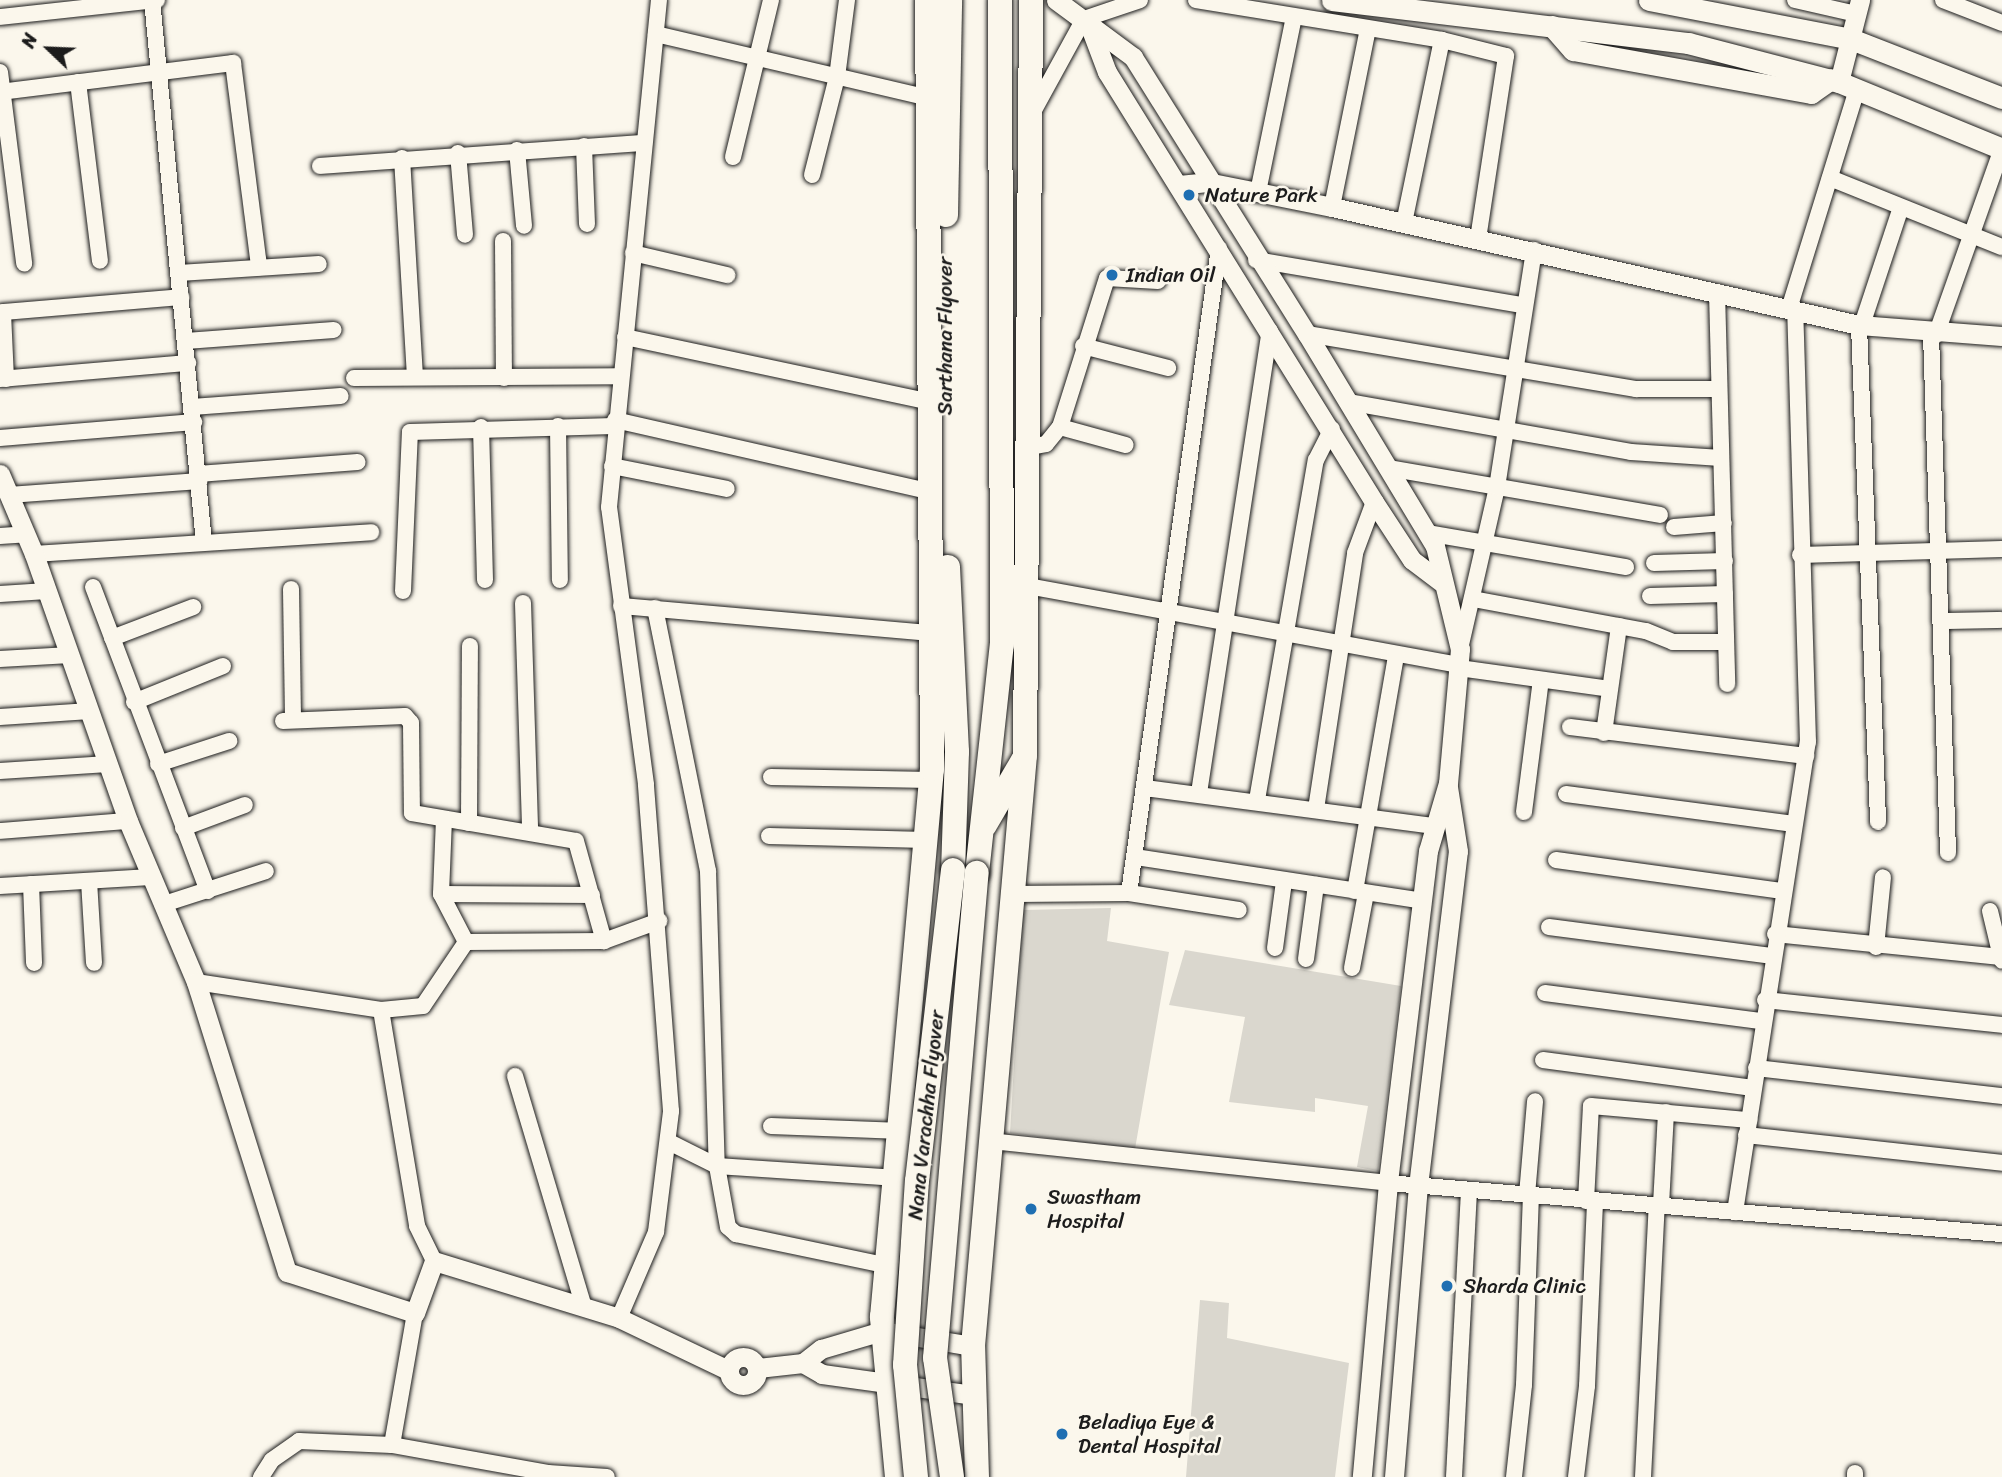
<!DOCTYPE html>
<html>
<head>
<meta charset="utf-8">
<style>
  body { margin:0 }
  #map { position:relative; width:2002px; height:1477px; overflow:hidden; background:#fbf7ec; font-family:Sriracha,sans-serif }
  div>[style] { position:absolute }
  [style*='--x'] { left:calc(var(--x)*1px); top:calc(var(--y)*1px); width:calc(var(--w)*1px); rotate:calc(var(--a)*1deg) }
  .green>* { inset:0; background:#dad7ce }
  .roads { filter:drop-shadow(0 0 2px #1c1c1c) drop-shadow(0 0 2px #1c1c1c) }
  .minor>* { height:16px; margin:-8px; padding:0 8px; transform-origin:8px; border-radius:8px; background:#fbf7ec }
  .tertiary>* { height:19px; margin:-9.5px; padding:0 9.5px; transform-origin:9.5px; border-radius:9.5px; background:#fbf7ec }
  .tertiary>.ring { margin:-9.5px; padding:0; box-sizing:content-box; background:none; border:19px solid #fbf7ec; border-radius:50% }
  .secondary>* { height:21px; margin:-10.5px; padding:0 10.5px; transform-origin:10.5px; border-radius:10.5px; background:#fbf7ec }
  .primary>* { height:24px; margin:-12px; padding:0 12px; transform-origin:12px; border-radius:12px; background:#fbf7ec }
  .bridges { filter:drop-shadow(0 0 2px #1c1c1c) drop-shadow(0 0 2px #1c1c1c) }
  .primary-bridge>* { height:24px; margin:-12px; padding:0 12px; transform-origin:12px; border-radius:12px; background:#fbf7ec }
  .dots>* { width:19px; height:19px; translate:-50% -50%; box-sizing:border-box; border:4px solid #fbf7ec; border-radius:50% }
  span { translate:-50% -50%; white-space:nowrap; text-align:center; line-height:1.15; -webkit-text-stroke:5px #fbf7ec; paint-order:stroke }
  .poi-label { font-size:21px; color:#1c1c1c }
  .left { translate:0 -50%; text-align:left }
  .street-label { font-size:21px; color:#1c1c1c }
  .north { position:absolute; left:14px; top:14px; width:70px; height:70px; -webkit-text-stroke:5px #fbf7ec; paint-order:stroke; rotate:293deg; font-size:19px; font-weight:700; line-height:28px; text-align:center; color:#1c1c1c }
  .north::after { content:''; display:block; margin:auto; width:24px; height:32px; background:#1c1c1c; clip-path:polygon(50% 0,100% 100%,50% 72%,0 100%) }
</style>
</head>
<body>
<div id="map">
  <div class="green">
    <div style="clip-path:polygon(1111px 908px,1107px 941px,1169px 952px,1135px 1149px,1010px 1133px,1023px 910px)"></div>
    <div style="clip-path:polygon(1185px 950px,1401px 986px,1378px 1171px,1357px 1167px,1368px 1106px,1315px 1098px,1315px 1112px,1229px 1102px,1245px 1017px,1169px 1005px)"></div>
    <div style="clip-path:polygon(1200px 1300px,1229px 1303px,1227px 1338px,1349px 1363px,1335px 1477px,1186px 1477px)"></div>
  </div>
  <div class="roads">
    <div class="minor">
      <div style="--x:152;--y:0;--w:545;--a:84.53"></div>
      <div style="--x:1196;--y:0;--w:249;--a:9.2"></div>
      <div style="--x:1442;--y:40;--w:66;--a:14"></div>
      <div style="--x:1506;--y:56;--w:184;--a:98.7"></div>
      <div style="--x:1795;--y:0;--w:63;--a:12.9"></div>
      <div style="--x:1943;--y:0;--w:63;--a:21.3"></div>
      <div style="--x:0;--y:17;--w:158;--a:-6.2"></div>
      <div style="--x:656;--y:34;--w:280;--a:13.2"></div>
      <div style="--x:0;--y:72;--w:193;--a:82.8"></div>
      <div style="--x:78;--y:82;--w:180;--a:83"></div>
      <div style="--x:0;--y:92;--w:235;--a:-7.1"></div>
      <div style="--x:233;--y:63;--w:206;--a:82.7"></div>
      <div style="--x:1033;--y:112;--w:106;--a:-61.3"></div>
      <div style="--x:1084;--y:19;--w:59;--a:-18.7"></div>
      <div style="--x:584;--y:146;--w:78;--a:87.8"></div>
      <div style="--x:517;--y:150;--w:76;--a:84.7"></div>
      <div style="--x:458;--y:153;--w:82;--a:85.1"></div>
      <div style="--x:733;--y:157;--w:162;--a:-76.4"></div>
      <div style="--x:402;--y:158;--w:218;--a:86.6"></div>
      <div style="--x:320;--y:166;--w:325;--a:-4.1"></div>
      <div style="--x:812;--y:175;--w:101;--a:-75.7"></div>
      <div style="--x:837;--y:77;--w:78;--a:-82.6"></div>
      <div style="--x:1830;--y:178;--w:185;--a:21.9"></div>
      <div style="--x:1258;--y:192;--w:179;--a:-78.4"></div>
      <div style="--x:1332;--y:207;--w:182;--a:-78.6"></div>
      <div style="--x:1404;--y:223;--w:187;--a:-78.3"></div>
      <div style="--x:503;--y:241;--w:137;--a:89.6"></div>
      <div style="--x:633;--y:253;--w:97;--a:13.2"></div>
      <div style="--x:1256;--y:260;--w:271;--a:9.6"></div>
      <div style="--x:179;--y:273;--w:140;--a:-3.7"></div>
      <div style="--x:1717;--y:292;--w:392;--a:88.5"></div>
      <div style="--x:1789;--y:309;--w:230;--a:-72.8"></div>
      <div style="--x:1859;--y:325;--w:497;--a:87.8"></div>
      <div style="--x:1862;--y:325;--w:124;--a:-71.7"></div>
      <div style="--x:1307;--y:334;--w:334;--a:9.5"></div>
      <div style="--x:1636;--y:389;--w:83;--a:0"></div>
      <div style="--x:1931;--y:334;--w:519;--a:88.12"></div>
      <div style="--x:1936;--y:335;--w:197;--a:-70.5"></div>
      <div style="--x:625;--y:337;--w:312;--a:12"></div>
      <div style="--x:186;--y:341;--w:148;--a:-4.3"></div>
      <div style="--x:1083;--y:346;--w:88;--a:14.5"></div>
      <div style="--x:354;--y:378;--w:266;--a:-0.4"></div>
      <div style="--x:0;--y:379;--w:189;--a:-4.9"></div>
      <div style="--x:6;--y:379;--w:67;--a:-92.6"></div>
      <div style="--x:3;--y:312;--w:179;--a:-4.8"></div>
      <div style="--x:1348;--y:402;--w:287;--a:10"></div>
      <div style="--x:1631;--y:452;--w:90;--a:3.8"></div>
      <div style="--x:192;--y:407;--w:149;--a:-4.2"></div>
      <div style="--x:615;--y:420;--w:324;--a:12.8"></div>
      <div style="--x:558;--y:426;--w:154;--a:89.3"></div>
      <div style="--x:481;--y:427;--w:153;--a:88.5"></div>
      <div style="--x:1060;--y:427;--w:68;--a:15.3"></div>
      <div style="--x:0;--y:438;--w:195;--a:-4.7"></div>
      <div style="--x:1029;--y:447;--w:17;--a:-10"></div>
      <div style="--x:1046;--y:444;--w:22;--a:-51"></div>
      <div style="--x:1060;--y:427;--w:156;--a:-72.5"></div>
      <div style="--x:1107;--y:278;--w:51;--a:3.4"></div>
      <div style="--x:612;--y:466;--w:117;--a:11.3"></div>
      <div style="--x:1388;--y:468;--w:276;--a:9.8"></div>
      <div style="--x:198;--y:474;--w:160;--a:-4.3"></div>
      <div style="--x:9;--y:495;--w:191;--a:-4.2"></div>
      <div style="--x:1674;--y:527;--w:50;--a:-4.6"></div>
      <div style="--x:1427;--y:533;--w:202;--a:9.7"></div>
      <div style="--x:0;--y:536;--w:26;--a:-4"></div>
      <div style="--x:34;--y:554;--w:338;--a:-3.7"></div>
      <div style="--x:1800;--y:555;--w:202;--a:-1.7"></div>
      <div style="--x:1654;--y:563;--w:71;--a:-1.6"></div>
      <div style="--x:1028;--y:586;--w:439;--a:10.4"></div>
      <div style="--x:93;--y:587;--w:325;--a:69.3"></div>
      <div style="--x:291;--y:589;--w:131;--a:89.1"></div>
      <div style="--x:403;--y:591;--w:159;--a:-87.5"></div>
      <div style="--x:410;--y:432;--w:204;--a:-1.7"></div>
      <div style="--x:0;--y:594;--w:47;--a:-3.7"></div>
      <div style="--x:1650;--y:596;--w:75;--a:-1.5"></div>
      <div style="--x:1473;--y:599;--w:176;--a:10.5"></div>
      <div style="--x:1646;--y:631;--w:29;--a:22"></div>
      <div style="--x:1673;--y:642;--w:53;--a:0"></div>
      <div style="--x:523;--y:603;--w:228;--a:88.2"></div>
      <div style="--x:621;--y:606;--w:312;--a:5"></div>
      <div style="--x:655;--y:608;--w:268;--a:78.6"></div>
      <div style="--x:708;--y:871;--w:295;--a:88.3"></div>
      <div style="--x:717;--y:1166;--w:62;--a:79.8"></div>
      <div style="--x:728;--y:1227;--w:11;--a:41"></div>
      <div style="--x:736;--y:1234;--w:152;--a:11.8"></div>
      <div style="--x:1943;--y:621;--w:58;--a:-1"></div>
      <div style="--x:112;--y:638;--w:87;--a:-20.9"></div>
      <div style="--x:1460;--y:649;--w:166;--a:-77.1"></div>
      <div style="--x:1497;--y:487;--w:240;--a:-81.1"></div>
      <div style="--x:0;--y:659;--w:70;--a:-3.3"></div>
      <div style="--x:1459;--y:668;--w:152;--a:7.9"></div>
      <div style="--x:134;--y:702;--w:96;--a:-22"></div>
      <div style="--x:0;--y:717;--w:90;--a:-3.8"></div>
      <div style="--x:283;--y:721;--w:122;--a:-2.3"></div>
      <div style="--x:405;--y:716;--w:9;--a:49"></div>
      <div style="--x:411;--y:723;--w:90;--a:89.4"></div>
      <div style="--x:412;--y:813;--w:166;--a:9.7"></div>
      <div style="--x:576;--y:841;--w:104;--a:74.4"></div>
      <div style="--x:1570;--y:727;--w:238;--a:7"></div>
      <div style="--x:1604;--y:733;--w:108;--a:-82"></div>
      <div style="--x:158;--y:764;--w:75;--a:-17.9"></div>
      <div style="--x:0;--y:771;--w:108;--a:-3.7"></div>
      <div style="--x:771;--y:777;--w:160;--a:1.1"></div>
      <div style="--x:1145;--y:788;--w:292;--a:7.5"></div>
      <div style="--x:1199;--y:793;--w:468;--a:-81.3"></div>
      <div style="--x:1566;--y:794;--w:230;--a:7.5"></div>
      <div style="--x:1257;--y:800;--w:345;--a:-80.2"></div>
      <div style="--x:1316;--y:460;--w:35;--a:-63"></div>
      <div style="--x:1316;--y:809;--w:259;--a:-81.3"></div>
      <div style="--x:1355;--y:553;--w:54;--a:-69.6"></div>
      <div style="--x:1524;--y:812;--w:133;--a:-82.7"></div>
      <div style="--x:444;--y:819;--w:75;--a:92.3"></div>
      <div style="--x:441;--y:894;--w:54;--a:62.5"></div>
      <div style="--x:469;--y:823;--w:177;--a:-89.7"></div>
      <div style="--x:183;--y:828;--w:66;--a:-20.4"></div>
      <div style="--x:0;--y:831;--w:128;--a:-4.5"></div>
      <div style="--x:769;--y:836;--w:157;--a:1.5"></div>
      <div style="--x:1136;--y:857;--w:289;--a:8.7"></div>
      <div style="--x:1556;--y:860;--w:229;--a:7.8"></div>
      <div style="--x:89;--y:881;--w:82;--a:86.5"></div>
      <div style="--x:31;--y:884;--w:79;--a:87.8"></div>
      <div style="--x:0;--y:886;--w:151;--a:-3.4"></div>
      <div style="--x:1355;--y:891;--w:240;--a:-80.1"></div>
      <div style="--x:1129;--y:893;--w:651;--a:-82.06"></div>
      <div style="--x:441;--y:894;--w:151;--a:0.4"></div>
      <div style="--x:1015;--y:894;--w:114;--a:-0.5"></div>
      <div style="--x:1129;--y:893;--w:111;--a:8.8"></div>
      <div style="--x:164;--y:904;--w:107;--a:-17.9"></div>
      <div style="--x:1990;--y:911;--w:51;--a:76.5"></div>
      <div style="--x:1549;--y:927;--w:224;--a:7.4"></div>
      <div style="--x:1775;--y:934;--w:227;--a:5.8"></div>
      <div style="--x:1876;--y:947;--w:70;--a:-84.3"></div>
      <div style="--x:1275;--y:948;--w:68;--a:-82.3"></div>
      <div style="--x:1306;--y:959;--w:75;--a:-82.3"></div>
      <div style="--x:1352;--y:968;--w:76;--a:-79.4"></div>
      <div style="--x:196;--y:982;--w:187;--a:8.6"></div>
      <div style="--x:381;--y:1010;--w:42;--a:-5.4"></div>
      <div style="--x:423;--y:1006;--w:77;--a:-56.1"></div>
      <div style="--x:466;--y:942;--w:138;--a:-0.4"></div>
      <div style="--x:604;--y:941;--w:59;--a:-20"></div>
      <div style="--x:1545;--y:993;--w:219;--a:7.4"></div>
      <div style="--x:1765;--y:1000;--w:238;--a:6"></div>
      <div style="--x:381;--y:1010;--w:219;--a:80.5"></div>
      <div style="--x:417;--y:1226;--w:39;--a:64"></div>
      <div style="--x:1543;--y:1060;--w:212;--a:7.6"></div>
      <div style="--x:1756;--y:1068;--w:248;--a:6.5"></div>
      <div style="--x:515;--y:1076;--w:241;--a:73.4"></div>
      <div style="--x:771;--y:1126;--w:131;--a:2.2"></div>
      <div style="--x:1746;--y:1135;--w:258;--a:6.2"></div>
      <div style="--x:990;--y:1141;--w:400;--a:6"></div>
      <div style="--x:1388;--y:1183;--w:616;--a:4.75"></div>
      <div style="--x:669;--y:1142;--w:54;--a:26.6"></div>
      <div style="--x:717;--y:1166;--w:181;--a:3.8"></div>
      <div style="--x:1527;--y:1195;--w:94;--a:-85.1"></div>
      <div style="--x:1586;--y:1201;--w:95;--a:-87"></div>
      <div style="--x:1591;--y:1106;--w:159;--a:5.1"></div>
      <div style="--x:1661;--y:1205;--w:93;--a:-86.9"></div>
      <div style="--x:1735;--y:1212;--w:476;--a:-81.2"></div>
      <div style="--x:1808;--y:742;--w:432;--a:-91.7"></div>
      <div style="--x:619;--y:1318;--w:94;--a:-66.7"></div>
      <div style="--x:656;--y:1232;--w:122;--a:-82.9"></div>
      <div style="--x:671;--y:1111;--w:328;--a:-94.4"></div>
      <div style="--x:646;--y:784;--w:279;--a:-97.6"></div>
      <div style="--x:609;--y:507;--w:509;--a:-84.37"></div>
      <div style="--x:392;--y:1445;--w:134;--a:-80.1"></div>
      <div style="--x:261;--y:1477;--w:20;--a:-57"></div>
      <div style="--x:272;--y:1460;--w:33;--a:-35"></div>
      <div style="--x:299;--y:1441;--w:93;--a:2.5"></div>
      <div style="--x:392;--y:1445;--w:158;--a:10.2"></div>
      <div style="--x:548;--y:1473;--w:59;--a:3.9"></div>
      <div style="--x:1454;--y:1477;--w:287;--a:-87"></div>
      <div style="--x:1514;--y:1477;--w:93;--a:-83.8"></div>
      <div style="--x:1524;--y:1385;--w:190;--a:-87.9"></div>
      <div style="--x:1576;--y:1477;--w:92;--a:-83.1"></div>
      <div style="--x:1587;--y:1386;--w:185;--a:-87.5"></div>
      <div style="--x:1643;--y:1477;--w:273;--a:-87.1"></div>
      <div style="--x:1855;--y:1477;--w:4;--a:-90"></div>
    </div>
    <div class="tertiary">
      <div style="--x:1056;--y:0;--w:96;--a:36.5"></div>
      <div style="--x:1133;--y:57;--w:327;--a:57.9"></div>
      <div style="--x:1307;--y:334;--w:248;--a:58.9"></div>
      <div style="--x:1435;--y:546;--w:106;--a:76.4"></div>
      <div style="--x:1460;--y:649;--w:135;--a:95.1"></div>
      <div style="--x:1448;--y:783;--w:71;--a:106.4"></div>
      <div style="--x:1428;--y:851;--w:334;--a:96.9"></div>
      <div style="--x:1388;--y:1183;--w:295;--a:95.1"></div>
      <div style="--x:1088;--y:22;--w:53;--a:69.2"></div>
      <div style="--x:1107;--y:72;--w:506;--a:58.16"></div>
      <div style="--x:1374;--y:502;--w:69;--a:56.8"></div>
      <div style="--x:1412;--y:560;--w:36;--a:37"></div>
      <div style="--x:1839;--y:82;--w:85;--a:-75.6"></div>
      <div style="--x:1179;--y:185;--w:28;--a:-6"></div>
      <div style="--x:1207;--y:182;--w:127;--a:11.3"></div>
      <div style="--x:1332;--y:207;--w:540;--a:12.62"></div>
      <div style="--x:1859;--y:325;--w:143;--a:4.4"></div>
      <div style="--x:0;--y:474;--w:87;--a:67"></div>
      <div style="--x:34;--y:554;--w:283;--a:70.6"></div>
      <div style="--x:128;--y:821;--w:175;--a:67.1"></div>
      <div style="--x:196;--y:982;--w:304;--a:72.6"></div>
      <div style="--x:287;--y:1272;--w:134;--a:17.8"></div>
      <div style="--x:415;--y:1313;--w:55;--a:-69.9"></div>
      <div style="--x:434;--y:1261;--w:194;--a:17.1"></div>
      <div style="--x:619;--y:1318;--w:121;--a:25.5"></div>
      <div class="ring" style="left:729px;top:1357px;width:9px;height:9px"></div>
      <div style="--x:803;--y:1363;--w:22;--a:30"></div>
      <div style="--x:822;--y:1374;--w:152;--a:7.9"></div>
      <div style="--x:758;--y:1368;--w:45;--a:-6.3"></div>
      <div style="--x:803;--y:1363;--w:23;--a:-38"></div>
      <div style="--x:821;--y:1349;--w:64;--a:-16.4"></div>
      <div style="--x:882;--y:1331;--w:92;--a:9.4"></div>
      <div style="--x:1394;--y:1477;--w:292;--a:-85.3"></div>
      <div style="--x:1418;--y:1186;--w:337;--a:-83.2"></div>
      <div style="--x:1458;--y:851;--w:65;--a:-98.9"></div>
    </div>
    <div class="secondary">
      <div style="--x:1332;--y:0;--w:359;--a:6.9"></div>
      <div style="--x:1688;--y:43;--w:156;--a:14.5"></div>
      <div style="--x:1839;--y:82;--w:176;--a:22.3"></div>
      <div style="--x:1649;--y:0;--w:206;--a:10.9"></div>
      <div style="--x:1851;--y:39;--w:162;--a:21.3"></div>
      <div style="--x:1552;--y:26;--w:32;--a:49"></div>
      <div style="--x:1573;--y:50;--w:242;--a:10.2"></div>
      <div style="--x:1811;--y:93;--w:24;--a:-35"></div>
    </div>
    <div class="primary">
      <div style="--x:946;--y:215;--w:215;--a:-88.9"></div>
      <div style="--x:948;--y:567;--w:185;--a:87.2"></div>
      <div style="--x:957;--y:752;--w:118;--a:91.9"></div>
      <div style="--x:985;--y:825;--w:75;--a:-59.7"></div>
      <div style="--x:977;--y:873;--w:230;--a:-83.8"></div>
      <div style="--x:1002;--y:644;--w:644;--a:-90.18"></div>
      <div style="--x:897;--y:1477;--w:161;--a:-95.4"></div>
      <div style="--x:882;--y:1317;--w:550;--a:-84.79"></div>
      <div style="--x:932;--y:769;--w:769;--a:-90.37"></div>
      <div style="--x:977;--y:1477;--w:131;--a:-91.7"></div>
      <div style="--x:973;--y:1346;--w:593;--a:-84.97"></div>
      <div style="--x:1025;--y:755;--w:755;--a:-89.54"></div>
    </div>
  </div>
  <div class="bridges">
    <div class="primary-bridge">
      <div style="--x:916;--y:1477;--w:113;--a:-95.6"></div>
      <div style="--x:905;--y:1365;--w:184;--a:-86.3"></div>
      <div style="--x:917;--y:1181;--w:313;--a:-83.4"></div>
      <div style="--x:952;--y:1477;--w:120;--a:-98.1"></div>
      <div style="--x:935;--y:1358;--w:487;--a:-85.1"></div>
    </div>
  </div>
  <div class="dots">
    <div style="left:1189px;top:195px;background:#1f6fb2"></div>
    <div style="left:1112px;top:275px;background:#1f6fb2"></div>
    <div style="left:1031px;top:1209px;background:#1f6fb2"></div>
    <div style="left:1447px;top:1286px;background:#1f6fb2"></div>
    <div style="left:1062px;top:1434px;background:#1f6fb2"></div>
  </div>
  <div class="poi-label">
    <span class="left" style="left:1205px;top:195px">Nature Park</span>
    <span class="left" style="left:1126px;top:275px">Indian Oil</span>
    <span class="left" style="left:1047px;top:1209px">Swastham<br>Hospital</span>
    <span class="left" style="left:1463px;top:1286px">Sharda Clinic</span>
    <span class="left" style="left:1078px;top:1434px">Beladiya Eye &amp;<br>Dental Hospital</span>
  </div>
  <div class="street-label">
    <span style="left:945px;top:336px;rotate:-90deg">Sarthana Flyover</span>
    <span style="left:926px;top:1115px;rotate:-84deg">Nana Varachha Flyover</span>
  </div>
  <div class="north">N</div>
</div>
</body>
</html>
